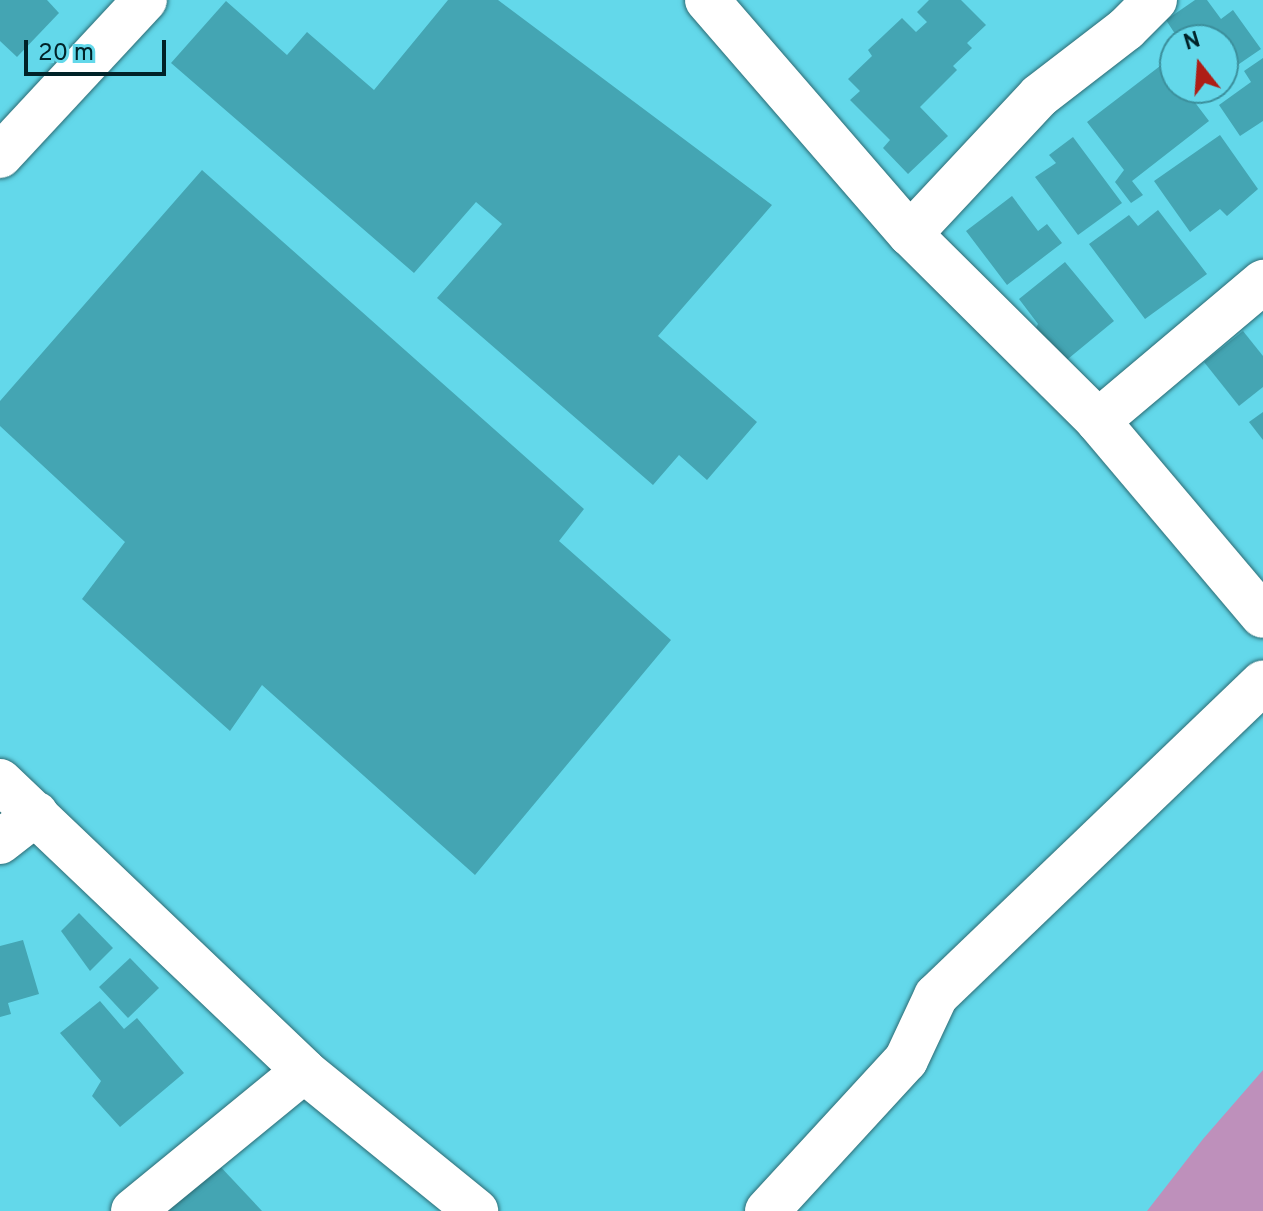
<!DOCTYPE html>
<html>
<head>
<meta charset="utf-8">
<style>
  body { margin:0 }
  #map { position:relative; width:1263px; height:1211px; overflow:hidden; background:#63d8ea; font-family:Overpass,sans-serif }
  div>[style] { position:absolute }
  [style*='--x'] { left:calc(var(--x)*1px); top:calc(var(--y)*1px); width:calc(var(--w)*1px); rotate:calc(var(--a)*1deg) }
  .green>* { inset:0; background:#be90bb }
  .building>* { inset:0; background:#44a5b3 }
  .roads { filter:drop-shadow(0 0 2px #2c6a73) drop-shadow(0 0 2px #2c6a73) }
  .minor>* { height:44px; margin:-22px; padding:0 22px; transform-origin:22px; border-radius:22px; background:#fff }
  .tertiary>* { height:44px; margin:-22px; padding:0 22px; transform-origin:22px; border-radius:22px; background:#fff }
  span { translate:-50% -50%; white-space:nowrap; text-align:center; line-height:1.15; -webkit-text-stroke:6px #63d8ea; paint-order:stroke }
  .north { position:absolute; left:1159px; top:24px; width:80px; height:80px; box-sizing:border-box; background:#63d8ea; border:2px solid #3b8f9c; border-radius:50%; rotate:343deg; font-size:22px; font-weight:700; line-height:32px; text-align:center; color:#002228 }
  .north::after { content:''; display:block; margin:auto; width:28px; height:36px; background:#ae1e16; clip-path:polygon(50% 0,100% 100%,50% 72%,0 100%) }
  .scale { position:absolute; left:24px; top:40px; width:142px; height:36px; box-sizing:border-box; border:4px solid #002228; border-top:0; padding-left:10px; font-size:24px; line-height:28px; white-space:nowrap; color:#002228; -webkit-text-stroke:6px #63d8ea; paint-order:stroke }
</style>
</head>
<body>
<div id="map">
  <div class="green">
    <div style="clip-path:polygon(1263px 1070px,1263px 1211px,1147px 1211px,1203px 1139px)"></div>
  </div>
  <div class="building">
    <div style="clip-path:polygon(0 0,47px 0,59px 13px,17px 57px,0 41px)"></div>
    <div style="clip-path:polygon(448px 0,498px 0,772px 205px,658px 336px,757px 422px,707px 480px,679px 455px,653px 485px,437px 298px,502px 224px,476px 202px,414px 273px,171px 63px,226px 1px,287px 55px,307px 32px,374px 90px)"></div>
    <div style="clip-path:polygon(929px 0,961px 0,986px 25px,967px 43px,972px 48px,953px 66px,957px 70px,920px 107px,948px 136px,908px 174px,883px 148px,890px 140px,850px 100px,860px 91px,848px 79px,872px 56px,868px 50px,902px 18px,916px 32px,927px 22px,917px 12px)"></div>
    <div style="clip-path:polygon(1195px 0,1207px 0,1221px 19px,1233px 10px,1261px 49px,1223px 75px,1223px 40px,1179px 40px,1166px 20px)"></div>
    <div style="clip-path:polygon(1263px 58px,1263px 121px,1240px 136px,1219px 105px,1251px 82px,1244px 71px)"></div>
    <div style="clip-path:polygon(1164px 63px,1175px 77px,1175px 88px,1184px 88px,1209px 121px,1132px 181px,1143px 195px,1131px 203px,1115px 182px,1124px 170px,1087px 122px)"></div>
    <div style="clip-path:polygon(1220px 135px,1258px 189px,1227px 216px,1220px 209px,1190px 232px,1154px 181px)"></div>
    <div style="clip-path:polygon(1073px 137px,1122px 203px,1078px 235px,1035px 177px,1056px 163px,1049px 155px)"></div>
    <div style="clip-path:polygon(202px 170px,584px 509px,559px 541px,671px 640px,475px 875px,262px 685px,230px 731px,82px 599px,125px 542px,0 426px,0 401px)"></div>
    <div style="clip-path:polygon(1012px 196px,1038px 231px,1047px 224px,1062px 243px,1007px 285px,966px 231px)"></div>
    <div style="clip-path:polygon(1158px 210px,1207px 274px,1145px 319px,1089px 244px,1129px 215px,1138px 226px)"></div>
    <div style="clip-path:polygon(1065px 262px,1114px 321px,1063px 363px,1035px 330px,1038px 324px,1019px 299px)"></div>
    <div style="clip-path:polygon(1243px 331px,1263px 356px,1263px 387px,1239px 406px,1204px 362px)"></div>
    <div style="clip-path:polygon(1263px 412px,1263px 440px,1249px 422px)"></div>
    <div style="clip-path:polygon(79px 913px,113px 948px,90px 971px,61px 931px)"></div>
    <div style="clip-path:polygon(23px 940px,39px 994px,8px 1003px,11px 1014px,0 1017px,0 946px)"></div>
    <div style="clip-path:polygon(130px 958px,159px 988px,128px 1018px,99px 987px)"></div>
    <div style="clip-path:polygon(100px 1001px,124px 1029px,137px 1018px,184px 1073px,120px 1127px,92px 1096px,101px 1081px,60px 1033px)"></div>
    <div style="clip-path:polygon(217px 1163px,262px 1211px,168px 1211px,166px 1209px)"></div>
  </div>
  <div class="roads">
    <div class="minor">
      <div style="--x:0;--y:156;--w:213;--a:-47.1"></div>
      <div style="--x:910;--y:234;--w:189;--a:-46.9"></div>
      <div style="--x:1039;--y:96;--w:110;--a:-37.6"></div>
      <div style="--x:1126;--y:29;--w:41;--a:-45"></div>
      <div style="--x:1098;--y:421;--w:216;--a:-40.1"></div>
      <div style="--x:0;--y:781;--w:420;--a:43.6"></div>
      <div style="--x:304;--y:1071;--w:222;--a:39.1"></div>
      <div style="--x:0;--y:842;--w:46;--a:-37.9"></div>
      <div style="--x:133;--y:1211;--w:221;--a:-39.3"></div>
      <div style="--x:767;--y:1211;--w:205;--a:-47.4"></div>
      <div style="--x:906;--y:1060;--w:71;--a:-64.9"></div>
      <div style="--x:936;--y:996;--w:453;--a:-43.8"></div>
    </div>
    <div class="tertiary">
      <div style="--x:707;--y:0;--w:310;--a:49.1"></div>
      <div style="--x:910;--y:234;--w:265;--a:44.8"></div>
      <div style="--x:1098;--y:421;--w:255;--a:49.8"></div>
    </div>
  </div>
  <div class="north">N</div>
  <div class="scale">20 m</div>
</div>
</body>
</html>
